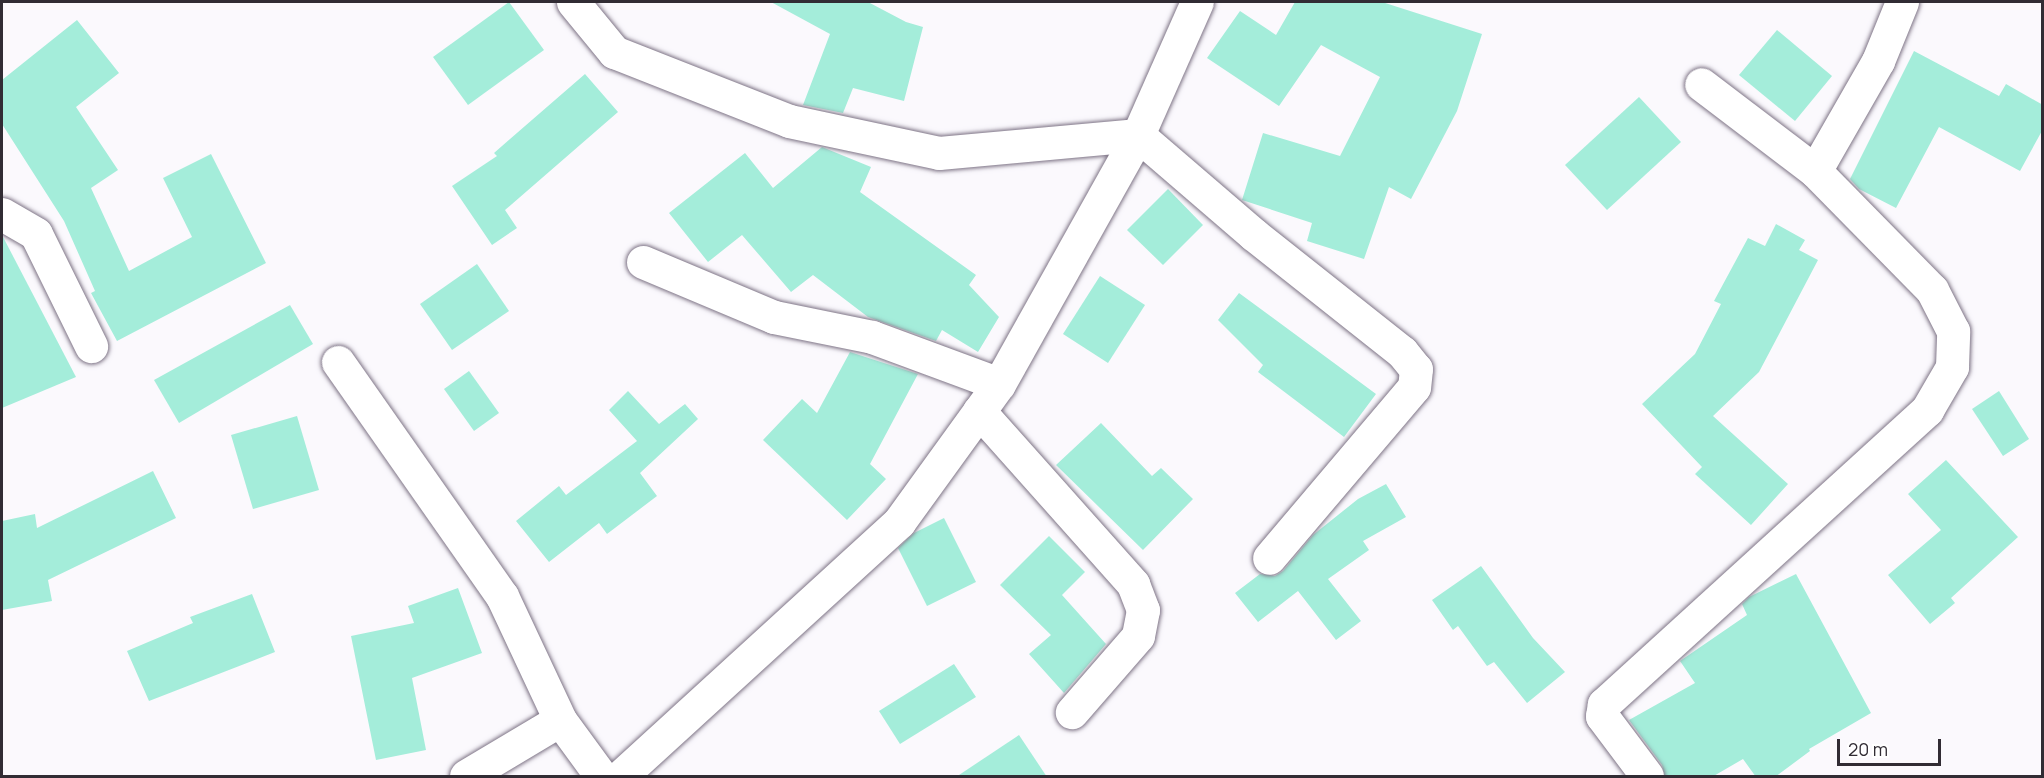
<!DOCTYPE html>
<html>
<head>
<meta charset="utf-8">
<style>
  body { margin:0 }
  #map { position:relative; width:2044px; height:778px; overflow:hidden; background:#fbf9fd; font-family:Manrope,sans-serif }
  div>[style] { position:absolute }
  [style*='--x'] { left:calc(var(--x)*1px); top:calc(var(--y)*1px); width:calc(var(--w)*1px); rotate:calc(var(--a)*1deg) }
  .building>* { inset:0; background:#a4edda }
  .roads { filter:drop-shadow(0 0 2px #7e7486) drop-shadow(0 0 2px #7e7486) }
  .minor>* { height:33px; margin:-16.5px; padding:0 16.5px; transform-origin:16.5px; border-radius:16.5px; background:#fff }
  span { translate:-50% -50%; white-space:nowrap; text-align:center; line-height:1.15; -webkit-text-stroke:4.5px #fff; paint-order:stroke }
  .frame { position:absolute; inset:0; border:3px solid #312c34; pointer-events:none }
  .scale { position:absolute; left:1837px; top:739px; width:104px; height:27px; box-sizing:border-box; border:3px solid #312c34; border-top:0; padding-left:8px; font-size:18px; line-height:21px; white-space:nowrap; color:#312c34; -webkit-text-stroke:4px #fff; paint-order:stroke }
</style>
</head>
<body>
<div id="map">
  <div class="building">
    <div style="clip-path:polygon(509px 2px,544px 50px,468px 105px,433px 57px)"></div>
    <div style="clip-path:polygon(771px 2px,868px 2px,906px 22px,923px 27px,904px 101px,853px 88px,843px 113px,803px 105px,830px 34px)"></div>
    <div style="clip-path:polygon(1295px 2px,1382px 2px,1482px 34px,1457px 111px,1411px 199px,1389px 187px,1364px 259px,1307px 241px,1312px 223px,1242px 200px,1263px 133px,1340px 156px,1380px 77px,1321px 45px,1279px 106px,1207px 58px,1240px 11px,1276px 35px)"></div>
    <div style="clip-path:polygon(77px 20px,119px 73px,76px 107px,118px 170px,91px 188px,129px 271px,192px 237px,163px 178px,211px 154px,266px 263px,117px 341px,91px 293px,95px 291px,64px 221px,2px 124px,2px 80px)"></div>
    <div style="clip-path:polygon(1777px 30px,1832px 76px,1795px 121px,1739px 75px)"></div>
    <div style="clip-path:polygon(1914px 51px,1999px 96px,2006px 84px,2043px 105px,2043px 129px,2020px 171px,1939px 127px,1896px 208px,1859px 189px,1850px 179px)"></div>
    <div style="clip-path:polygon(585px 74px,618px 112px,505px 210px,517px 228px,492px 245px,452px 186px,497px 156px,494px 153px)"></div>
    <div style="clip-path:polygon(1639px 97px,1681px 142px,1607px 210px,1565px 165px)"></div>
    <div style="clip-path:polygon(822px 147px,871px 167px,860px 192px,976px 275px,969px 285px,999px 317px,978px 352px,942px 330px,936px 341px,868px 317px,813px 275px,791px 292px,742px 235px,708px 262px,669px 213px,745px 153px,773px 188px)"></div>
    <div style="clip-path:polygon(1168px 189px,1203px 225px,1163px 265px,1127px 230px)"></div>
    <div style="clip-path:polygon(1776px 224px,1805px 240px,1799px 250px,1818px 260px,1759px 372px,1713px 416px,1788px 484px,1751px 525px,1695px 474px,1702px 467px,1642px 404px,1695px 354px,1721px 304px,1714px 301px,1748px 238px,1765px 246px)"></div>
    <div style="clip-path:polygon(2px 235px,76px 377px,2px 408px)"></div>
    <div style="clip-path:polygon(477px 264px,509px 311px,452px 350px,420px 304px)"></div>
    <div style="clip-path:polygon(1100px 276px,1145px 305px,1108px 363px,1063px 334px)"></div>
    <div style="clip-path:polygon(1239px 293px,1376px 394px,1344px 437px,1258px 372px,1263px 365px,1218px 320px)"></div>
    <div style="clip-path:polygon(290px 305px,313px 344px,179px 423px,154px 380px)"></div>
    <div style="clip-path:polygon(850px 352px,918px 374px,870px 464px,886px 479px,847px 520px,763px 440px,802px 399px,817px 413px)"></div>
    <div style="clip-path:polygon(469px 371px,499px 413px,474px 431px,444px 389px)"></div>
    <div style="clip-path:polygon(628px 391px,659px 424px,685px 404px,698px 419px,640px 473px,657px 496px,607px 534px,599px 523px,549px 562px,516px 521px,559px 486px,566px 495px,637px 441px,609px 410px)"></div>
    <div style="clip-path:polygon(1999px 391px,2029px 439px,2003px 456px,1972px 409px)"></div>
    <div style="clip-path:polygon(297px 416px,319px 490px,253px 509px,231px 435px)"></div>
    <div style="clip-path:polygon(1101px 423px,1152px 476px,1161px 468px,1193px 499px,1143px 550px,1056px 465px)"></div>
    <div style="clip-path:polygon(1946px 460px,2018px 537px,1951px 598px,1955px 603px,1930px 624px,1888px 575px,1941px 530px,1908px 494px)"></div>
    <div style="clip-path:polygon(153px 471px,176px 518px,48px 580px,52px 601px,2px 610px,2px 521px,35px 514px,37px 528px)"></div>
    <div style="clip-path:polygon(1386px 484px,1406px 517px,1363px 541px,1369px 550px,1328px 579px,1361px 621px,1336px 640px,1298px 591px,1258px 622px,1235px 593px,1260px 574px,1275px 576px,1283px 571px,1313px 535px,1358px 499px)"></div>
    <div style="clip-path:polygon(944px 518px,976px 582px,927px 606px,898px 548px,914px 533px)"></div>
    <div style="clip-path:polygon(1049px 536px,1085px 572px,1062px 595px,1106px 644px,1064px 693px,1029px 654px,1051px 635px,1000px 585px)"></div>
    <div style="clip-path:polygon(1481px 566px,1533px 638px,1565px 672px,1527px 703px,1494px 662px,1487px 666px,1458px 626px,1453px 630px,1432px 600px)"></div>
    <div style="clip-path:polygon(1796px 574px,1871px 713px,1809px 749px,1810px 751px,1775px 777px,1756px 777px,1743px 759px,1712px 777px,1665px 777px,1662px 765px,1629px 720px,1695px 683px,1680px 661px,1747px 615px,1742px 604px,1749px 597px)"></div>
    <div style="clip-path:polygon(458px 588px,482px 653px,412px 678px,426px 750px,376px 760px,351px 636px,414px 623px,408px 606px)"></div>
    <div style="clip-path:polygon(252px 594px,275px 652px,149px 701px,127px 651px,193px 623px,190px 617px)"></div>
    <div style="clip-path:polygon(954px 664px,976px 697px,900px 744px,879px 711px)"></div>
    <div style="clip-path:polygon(1019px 735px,1047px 777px,956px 777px)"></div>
  </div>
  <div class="roads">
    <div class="minor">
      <div style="--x:573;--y:2;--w:65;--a:50.6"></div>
      <div style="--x:614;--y:52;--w:188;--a:21.5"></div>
      <div style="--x:789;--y:121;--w:153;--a:12"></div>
      <div style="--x:939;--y:153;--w:200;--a:-5.2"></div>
      <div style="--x:1138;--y:135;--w:152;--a:40.7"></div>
      <div style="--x:1253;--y:234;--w:190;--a:38.4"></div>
      <div style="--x:1402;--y:352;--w:22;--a:51"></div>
      <div style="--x:1416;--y:369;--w:18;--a:96"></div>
      <div style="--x:1414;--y:387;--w:224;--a:130.3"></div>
      <div style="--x:1815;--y:171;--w:127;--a:-60.2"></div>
      <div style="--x:1878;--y:61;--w:64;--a:-67.9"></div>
      <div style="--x:2;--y:214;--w:39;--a:30"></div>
      <div style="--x:36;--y:234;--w:125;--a:63.8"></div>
      <div style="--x:643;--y:262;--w:142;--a:22.8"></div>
      <div style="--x:774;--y:317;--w:100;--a:11.5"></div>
      <div style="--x:872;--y:337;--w:135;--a:20.3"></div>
      <div style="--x:338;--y:362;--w:286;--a:55"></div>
      <div style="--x:502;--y:596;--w:137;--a:64.9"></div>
      <div style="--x:560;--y:720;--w:69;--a:53.8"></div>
      <div style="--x:979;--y:411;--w:232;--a:48.3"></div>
      <div style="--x:1133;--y:584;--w:28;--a:69"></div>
      <div style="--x:1143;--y:610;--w:26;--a:101"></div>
      <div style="--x:1138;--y:636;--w:101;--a:131"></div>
      <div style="--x:466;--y:776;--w:109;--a:-30.8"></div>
      <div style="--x:621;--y:776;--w:377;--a:-42.4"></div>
      <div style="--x:899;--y:522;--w:170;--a:-54.1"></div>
      <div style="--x:999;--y:384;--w:285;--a:-60.8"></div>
      <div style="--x:1138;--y:135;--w:145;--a:-66.1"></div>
      <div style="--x:1647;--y:776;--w:75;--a:-126.9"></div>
      <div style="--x:1602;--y:716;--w:12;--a:-81"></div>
      <div style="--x:1604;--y:704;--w:437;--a:-42.3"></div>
      <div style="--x:1927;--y:410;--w:50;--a:-59.8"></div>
      <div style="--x:1952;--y:367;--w:36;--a:-88"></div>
      <div style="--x:1953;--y:331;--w:46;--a:-117.1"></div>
      <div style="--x:1932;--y:290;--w:167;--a:-134.5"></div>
      <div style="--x:1815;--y:171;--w:143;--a:-142.7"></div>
    </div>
  </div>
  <div class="frame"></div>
  <div class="scale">20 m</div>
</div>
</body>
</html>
